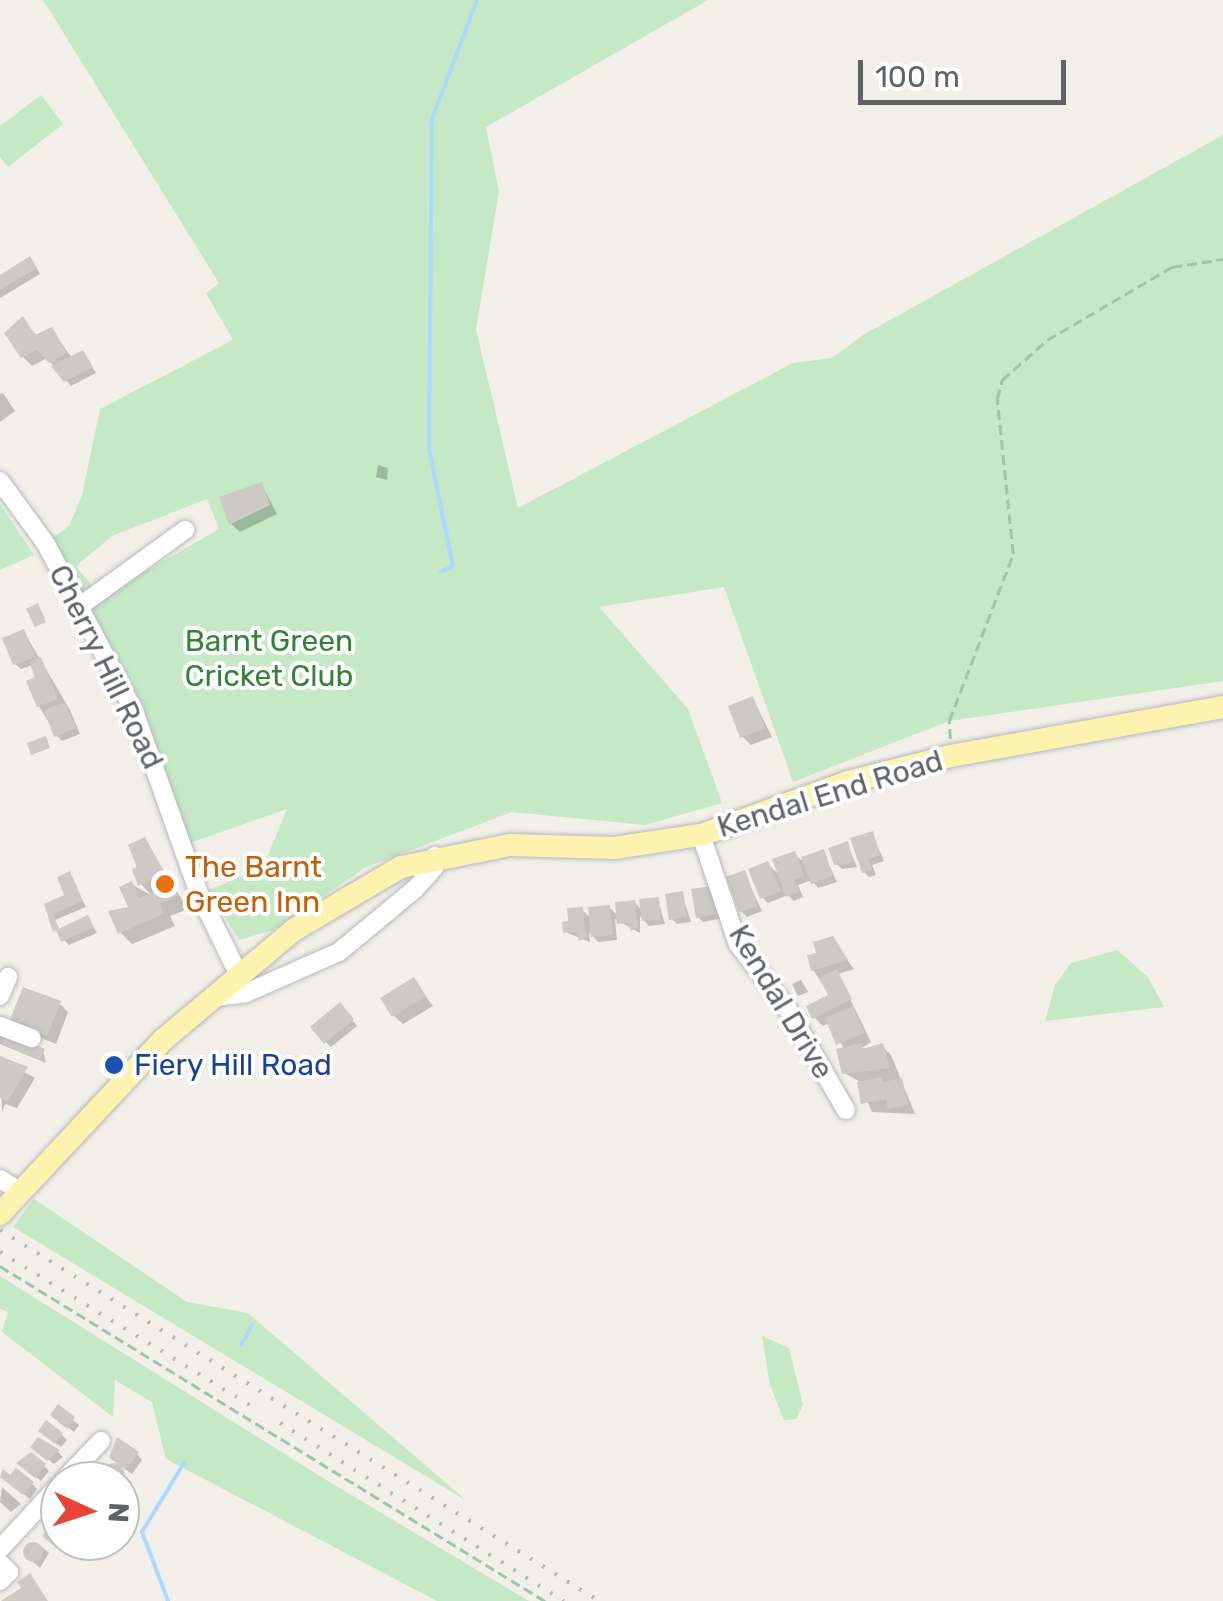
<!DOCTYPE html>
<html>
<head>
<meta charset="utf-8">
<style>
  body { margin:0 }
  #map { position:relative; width:1223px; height:1601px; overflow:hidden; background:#f1efe8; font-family:Rubik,sans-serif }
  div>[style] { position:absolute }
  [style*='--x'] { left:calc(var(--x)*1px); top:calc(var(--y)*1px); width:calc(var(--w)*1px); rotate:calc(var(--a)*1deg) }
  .green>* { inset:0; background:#c5e8c5 }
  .shadow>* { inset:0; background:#0003 }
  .stream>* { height:4px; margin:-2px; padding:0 2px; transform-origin:2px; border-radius:2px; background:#aadaff }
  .building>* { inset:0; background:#cccac5 }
  .round { border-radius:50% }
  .path>* { height:2.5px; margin-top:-1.25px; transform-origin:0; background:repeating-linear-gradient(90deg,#9cc7a9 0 10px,transparent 0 15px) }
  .roads { filter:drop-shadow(0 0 2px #b5b8bc) drop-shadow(0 0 2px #b5b8bc) }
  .minor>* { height:18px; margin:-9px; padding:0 9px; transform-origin:9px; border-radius:9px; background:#fff }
  .major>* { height:22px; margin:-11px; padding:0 11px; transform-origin:11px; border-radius:11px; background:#fff2af }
  .rail>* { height:4px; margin-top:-2px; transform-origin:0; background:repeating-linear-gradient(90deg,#b6b7b8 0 2.5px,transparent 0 14.5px) }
  .dots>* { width:28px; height:28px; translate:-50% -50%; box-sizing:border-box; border:5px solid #fff; border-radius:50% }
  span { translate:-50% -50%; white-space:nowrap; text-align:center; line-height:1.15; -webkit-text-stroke:8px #fff; paint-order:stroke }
  .park-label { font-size:30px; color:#348238 }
  .street-label { font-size:30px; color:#5f6368 }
  .food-label { font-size:30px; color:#c56008 }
  .left { translate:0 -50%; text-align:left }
  .transit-label { font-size:30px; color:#164399 }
  .north { position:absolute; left:40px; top:1461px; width:100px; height:100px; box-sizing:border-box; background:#fff; border:2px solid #bfc1c3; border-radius:50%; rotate:93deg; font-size:28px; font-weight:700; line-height:40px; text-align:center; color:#5f6368 }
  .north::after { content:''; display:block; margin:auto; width:35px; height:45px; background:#ea4335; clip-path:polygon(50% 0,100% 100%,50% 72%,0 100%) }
  .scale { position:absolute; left:858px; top:60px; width:208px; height:45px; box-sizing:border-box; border:5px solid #5f6368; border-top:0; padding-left:12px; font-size:30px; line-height:35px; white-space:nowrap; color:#5f6368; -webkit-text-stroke:8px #fff; paint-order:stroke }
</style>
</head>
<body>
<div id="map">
  <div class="green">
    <div style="clip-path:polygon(evenodd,43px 0,708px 0,486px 127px,499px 191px,476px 329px,518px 508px,793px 363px,832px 358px,863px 335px,1223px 135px,1223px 681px,949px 721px,793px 782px,724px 587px,599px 607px,688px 709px,722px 803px,645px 825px,512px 812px,366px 867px,273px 930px,239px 940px,209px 890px,263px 867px,287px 809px,190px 843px,50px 540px,69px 526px,82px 496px,100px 409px,233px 340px,206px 293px,219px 283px,43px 0,207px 499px,219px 529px,101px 597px,76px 566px,112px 536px,207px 499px)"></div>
    <div style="clip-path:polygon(41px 95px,63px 124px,8px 167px,0 157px,0 126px)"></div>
    <div style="clip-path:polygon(0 504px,34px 555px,0 570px)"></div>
    <div style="clip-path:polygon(1117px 950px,1148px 977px,1164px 1007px,1045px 1021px,1055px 985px,1071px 963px)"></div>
    <div style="clip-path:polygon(34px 1199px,187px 1302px,248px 1313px,467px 1501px,13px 1227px)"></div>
    <div style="clip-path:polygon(0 1276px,331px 1483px,529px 1601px,437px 1601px,166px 1459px,152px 1402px,115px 1380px,113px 1417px,2px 1332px,8px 1312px,0 1309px)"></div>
    <div style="clip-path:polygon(762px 1336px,789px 1348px,803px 1405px,796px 1419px,784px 1420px,770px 1385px)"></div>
  </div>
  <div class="shadow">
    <div style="clip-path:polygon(35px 265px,40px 274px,0 298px,0 278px)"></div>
    <div style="clip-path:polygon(23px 319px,37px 336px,52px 330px,72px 358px,83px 353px,96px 373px,71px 386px,47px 358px,32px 366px,23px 357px)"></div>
    <div style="clip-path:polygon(3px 393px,15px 411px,0 422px,0 394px)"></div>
    <div style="clip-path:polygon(378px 465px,388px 468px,387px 480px,376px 477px)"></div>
    <div style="clip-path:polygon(262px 485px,277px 514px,240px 532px,231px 524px)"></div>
    <div style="clip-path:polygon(24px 632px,70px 710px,80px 734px,62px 741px,57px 736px,39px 706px,33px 665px,21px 669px,15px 664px)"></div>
    <div style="clip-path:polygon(753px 699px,772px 737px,751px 745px,742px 736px)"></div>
    <div style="clip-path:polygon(872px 834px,884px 861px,872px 865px,876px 875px,869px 877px,864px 872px)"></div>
    <div style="clip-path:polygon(144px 840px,188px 909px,170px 916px,175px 926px,132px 944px,120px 932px,132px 909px,131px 884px,152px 896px,141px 884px,131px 846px)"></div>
    <div style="clip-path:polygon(847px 844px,857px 867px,842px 869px,837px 864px)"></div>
    <div style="clip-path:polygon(823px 852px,837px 882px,818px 888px,812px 880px,798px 885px,803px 897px,794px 901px,788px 895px,768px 903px,763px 898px,768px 864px,782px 878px,794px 853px,801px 860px)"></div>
    <div style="clip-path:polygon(744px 873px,762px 911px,747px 917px,741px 911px)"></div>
    <div style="clip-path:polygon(69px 874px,86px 907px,55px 920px,57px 932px,47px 905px,67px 896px)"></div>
    <div style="clip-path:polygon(710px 889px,724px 918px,703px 922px,698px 917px)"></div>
    <div style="clip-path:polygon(682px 894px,691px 922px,677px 924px,671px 918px)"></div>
    <div style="clip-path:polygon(658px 900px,665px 924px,649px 926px,640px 916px,640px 933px,615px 919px,617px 940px,598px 942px,589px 932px,590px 942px,565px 932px,582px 910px,592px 919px,609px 907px,619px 917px,634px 902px,643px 911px)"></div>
    <div style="clip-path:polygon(88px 918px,97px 933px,69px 945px,64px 940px)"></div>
    <div style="clip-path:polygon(832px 939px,854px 969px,838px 974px,871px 1042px,860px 1049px,882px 1046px,891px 1055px,915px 1114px,872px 1112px,859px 1081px,844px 1073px,845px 1051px,830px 1023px,823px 1026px,814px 1017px,831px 996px,813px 970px)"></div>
    <div style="clip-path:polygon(414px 980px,433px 1006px,403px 1024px,394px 1016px)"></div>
    <div style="clip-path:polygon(801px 980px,808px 992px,798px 996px,792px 984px)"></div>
    <div style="clip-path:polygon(59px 1003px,68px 1012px,56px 1044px,21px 1030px)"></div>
    <div style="clip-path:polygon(345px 1011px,357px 1026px,331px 1047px,326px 1042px)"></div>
    <div style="clip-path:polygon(0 1032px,43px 1051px,46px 1063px,0 1044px)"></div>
    <div style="clip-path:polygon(0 1059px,35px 1078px,17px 1108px,5px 1104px,2px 1112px)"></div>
    <div style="clip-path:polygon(58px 1408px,79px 1425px,74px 1432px,58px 1420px)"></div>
    <div style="clip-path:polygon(61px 1434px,67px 1440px,61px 1447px,46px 1436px)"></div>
    <div style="clip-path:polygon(39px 1440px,58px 1452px,63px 1457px,54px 1464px,38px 1452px)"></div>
    <div style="clip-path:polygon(137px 1454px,142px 1460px,132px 1474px,117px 1463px)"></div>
    <div style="clip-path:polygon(108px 1464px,132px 1482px,125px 1491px,105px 1469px)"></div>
    <div style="clip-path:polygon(44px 1466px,49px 1471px,41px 1481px,25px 1468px)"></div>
    <div style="clip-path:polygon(7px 1481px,32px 1484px,37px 1489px,30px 1499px)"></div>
    <div style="clip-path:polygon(2px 1487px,21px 1504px,11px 1512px,0 1502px)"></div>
    <div style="clip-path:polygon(120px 1497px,128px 1504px,121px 1513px,120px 1512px)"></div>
    <div style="clip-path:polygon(60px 1531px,60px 1541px,72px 1541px,68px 1555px,51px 1541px)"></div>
    <div style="clip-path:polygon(37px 1543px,49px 1553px,40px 1568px,24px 1554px)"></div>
  </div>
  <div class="stream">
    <div style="--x:441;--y:572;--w:13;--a:-27"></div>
    <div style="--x:453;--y:566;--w:120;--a:-101.5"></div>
    <div style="--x:429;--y:448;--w:329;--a:-89.5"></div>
    <div style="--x:432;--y:119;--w:127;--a:-69.3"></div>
    <div style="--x:241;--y:1345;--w:23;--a:-61"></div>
    <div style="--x:168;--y:1601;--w:74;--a:-110.6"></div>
    <div style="--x:142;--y:1532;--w:81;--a:-58.7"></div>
  </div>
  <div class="building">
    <div style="clip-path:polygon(30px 256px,37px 268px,0 290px,0 275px)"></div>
    <div style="clip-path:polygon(23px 316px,35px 335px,52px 327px,67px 353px,49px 363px,37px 350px,21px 358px,4px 333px)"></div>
    <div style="clip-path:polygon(83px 350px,93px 367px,64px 382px,51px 366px)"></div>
    <div style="clip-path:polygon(262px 482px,270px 505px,229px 525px,219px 497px)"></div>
    <div style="clip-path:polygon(38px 603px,46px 622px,35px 627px,26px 609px)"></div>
    <div style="clip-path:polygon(24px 629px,35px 657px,13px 665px,2px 638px)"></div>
    <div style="clip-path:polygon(41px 657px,58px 699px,37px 707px,26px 681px,35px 677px,29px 662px)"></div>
    <div style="clip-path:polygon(753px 696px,765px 728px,740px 738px,728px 706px)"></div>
    <div style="clip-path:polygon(65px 702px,76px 728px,54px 737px,44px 710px)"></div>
    <div style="clip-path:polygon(46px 736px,50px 748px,31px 755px,27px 743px)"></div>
    <div style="clip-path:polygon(873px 831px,880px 855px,869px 859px,872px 870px,862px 873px,850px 838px)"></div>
    <div style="clip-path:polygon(145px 837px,177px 896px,160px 904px,164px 914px,118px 934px,108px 911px,128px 907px,119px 887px,132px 881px,139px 898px,160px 890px,155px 878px,138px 886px,132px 869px,137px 867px,128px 845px)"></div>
    <div style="clip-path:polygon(848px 841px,853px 863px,834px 865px,828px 848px)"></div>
    <div style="clip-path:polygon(824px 849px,833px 876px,811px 884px,801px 857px)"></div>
    <div style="clip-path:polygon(795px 851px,804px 876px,794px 879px,799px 892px,786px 897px,772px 859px)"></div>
    <div style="clip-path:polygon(768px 861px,781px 891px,760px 899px,748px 869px)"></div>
    <div style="clip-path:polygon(745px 870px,758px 906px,739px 912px,726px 877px)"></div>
    <div style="clip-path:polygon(70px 871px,83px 901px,53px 914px,59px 928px,53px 932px,44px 904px,64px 895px,57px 877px)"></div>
    <div style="clip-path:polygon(711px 886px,720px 913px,696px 918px,691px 889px)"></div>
    <div style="clip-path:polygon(683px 891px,687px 917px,669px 920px,665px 894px)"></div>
    <div style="clip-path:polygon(659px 897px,661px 920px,642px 921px,639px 899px)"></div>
    <div style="clip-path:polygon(635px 900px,638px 927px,631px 931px,628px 923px,617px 924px,615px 902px)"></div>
    <div style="clip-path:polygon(610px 905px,613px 935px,591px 937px,588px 907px)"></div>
    <div style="clip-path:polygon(583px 907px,586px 938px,579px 941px,576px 932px,563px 933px,562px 922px,568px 921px,567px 908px)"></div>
    <div style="clip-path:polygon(88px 915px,94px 927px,61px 942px,56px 930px)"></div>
    <div style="clip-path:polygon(833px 936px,848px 960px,811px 971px,807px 955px,816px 953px,813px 942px)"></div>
    <div style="clip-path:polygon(837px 969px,852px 999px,812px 1019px,806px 1006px,828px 995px,819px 978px)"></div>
    <div style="clip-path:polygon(414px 977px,426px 996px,392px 1017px,380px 998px)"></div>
    <div style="clip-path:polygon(23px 987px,61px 1001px,47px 1036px,9px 1022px)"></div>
    <div style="clip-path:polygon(340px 1002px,354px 1019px,324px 1044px,310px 1027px)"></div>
    <div style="clip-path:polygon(853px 1006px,864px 1033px,836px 1045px,825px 1018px)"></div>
    <div style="clip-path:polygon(7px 1033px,45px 1049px,40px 1060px,2px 1044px)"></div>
    <div style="clip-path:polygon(861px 1043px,863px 1049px,883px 1043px,890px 1068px,842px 1074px,836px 1049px)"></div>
    <div style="clip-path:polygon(0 1056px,28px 1067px,8px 1101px,0 1098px)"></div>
    <div style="clip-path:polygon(882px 1077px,883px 1082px,902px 1078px,908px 1105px,888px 1109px,886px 1099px,861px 1104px,857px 1082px)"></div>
    <div style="clip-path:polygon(58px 1404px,75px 1417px,67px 1429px,50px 1415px)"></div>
    <div style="clip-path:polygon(46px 1420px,63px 1433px,55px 1444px,38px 1431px)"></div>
    <div style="clip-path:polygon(38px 1437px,60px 1450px,47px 1461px,30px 1447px)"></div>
    <div style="clip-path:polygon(117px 1437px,139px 1452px,126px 1470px,109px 1458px)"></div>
    <div style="clip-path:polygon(31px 1452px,46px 1464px,35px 1478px,16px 1463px)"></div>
    <div class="round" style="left:104px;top:1463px;width:20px;height:20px"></div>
    <div style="clip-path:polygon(16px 1468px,34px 1482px,23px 1495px,0 1477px,3px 1469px,10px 1475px)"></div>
    <div style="clip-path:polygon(51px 1523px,60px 1528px,60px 1541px,69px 1543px,63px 1553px,42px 1536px)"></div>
    <div class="round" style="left:23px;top:1542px;width:20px;height:20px"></div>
    <div style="clip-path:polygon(30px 1573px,48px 1601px,1px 1601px,21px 1588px,17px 1582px)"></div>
  </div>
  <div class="path">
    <div style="--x:950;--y:739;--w:18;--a:-93"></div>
    <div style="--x:949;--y:721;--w:179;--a:-69"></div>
    <div style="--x:1013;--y:554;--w:156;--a:-95.9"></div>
    <div style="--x:997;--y:399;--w:20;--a:-75"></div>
    <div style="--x:1002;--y:380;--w:60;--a:-41.6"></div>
    <div style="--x:1047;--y:340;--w:145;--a:-30.3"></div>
    <div style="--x:1172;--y:267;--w:52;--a:-8.9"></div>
    <div style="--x:0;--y:1266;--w:640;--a:31.58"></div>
  </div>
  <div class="roads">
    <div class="minor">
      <div style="--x:0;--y:481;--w:78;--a:53.9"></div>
      <div style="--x:46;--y:544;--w:189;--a:62.2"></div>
      <div style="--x:134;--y:711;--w:196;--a:70.4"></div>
      <div style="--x:200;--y:896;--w:88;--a:63.7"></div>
      <div style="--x:80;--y:606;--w:130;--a:-35.9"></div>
      <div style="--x:701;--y:835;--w:115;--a:71.3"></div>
      <div style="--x:738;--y:944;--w:81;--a:52.6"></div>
      <div style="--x:787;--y:1008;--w:118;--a:60"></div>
      <div style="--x:0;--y:996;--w:21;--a:-67"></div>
      <div style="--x:215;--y:997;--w:31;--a:-7"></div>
      <div style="--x:246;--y:993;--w:102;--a:-23.8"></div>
      <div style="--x:339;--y:952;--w:99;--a:-39.7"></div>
      <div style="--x:415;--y:889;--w:28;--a:-48"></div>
      <div style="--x:434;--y:868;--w:12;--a:-85"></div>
      <div style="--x:0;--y:1026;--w:34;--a:21"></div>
      <div style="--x:0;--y:1179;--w:23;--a:31"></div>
      <div style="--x:63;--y:1481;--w:55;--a:-46.5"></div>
      <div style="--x:0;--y:1549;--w:88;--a:-47.3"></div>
      <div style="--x:0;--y:1563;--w:13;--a:45"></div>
      <div style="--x:9;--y:1572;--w:13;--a:135"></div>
    </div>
    <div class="major">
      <div style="--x:0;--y:1214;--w:240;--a:-46.9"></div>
      <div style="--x:164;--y:1039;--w:170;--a:-40"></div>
      <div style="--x:294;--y:930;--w:124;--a:-30.5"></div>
      <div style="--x:401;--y:867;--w:111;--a:-11.4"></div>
      <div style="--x:510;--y:845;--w:104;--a:1.7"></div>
      <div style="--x:614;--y:848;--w:88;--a:-8.5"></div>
      <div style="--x:701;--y:835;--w:156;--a:-19.8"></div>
      <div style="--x:848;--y:782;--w:106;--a:-14.2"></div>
      <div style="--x:951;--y:756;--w:276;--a:-10.2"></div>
    </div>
  </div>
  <div class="rail">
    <div style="--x:0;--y:1230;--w:705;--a:31.77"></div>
    <div style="--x:0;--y:1252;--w:293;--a:31.5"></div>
    <div style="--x:280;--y:1423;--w:335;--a:32.1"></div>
  </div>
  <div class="dots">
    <div style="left:165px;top:884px;background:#e8710a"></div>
    <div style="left:114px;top:1065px;background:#1a4fb4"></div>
  </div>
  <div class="park-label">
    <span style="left:269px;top:658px">Barnt Green<br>Cricket Club</span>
  </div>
  <div class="street-label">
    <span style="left:106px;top:667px;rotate:64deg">Cherry Hill Road</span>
    <span style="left:830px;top:794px;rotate:-17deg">Kendal End Road</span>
    <span style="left:781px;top:1002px;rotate:59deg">Kendal Drive</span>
  </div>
  <div class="food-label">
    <span class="left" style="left:185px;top:884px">The Barnt<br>Green Inn</span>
  </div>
  <div class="transit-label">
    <span class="left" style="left:134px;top:1065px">Fiery Hill Road</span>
  </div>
  <div class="north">N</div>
  <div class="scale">100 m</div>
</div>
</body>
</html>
